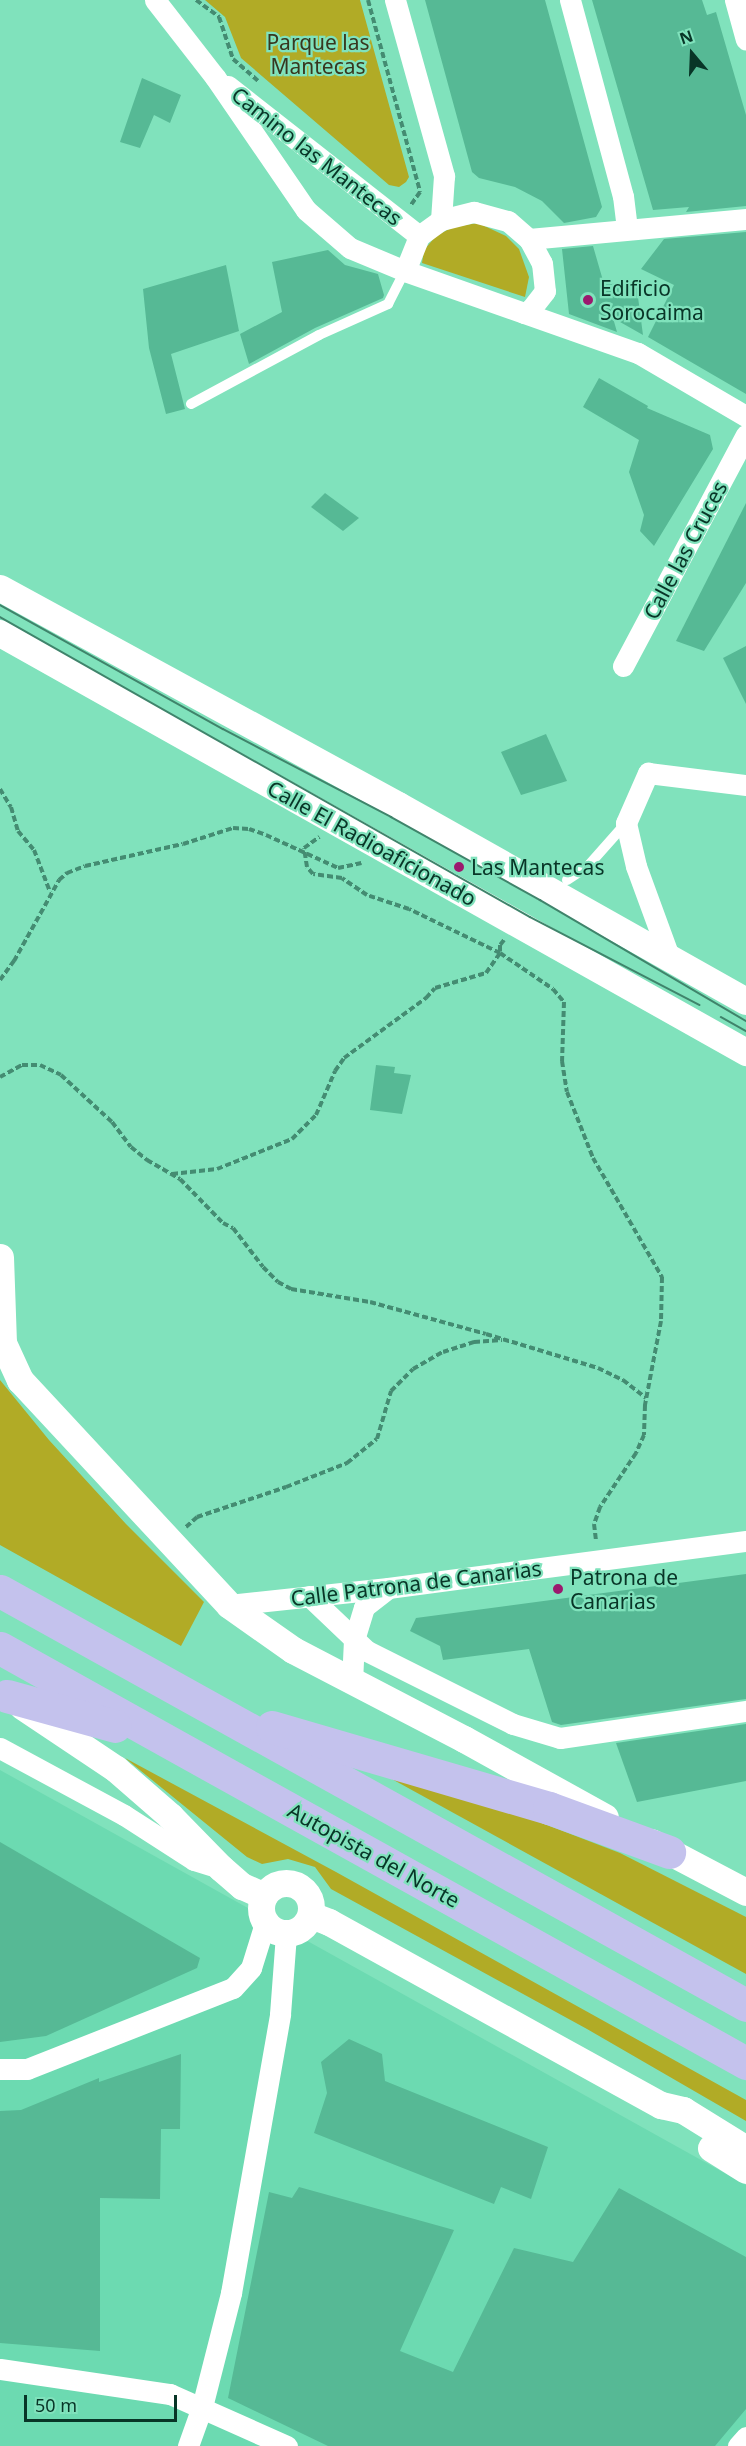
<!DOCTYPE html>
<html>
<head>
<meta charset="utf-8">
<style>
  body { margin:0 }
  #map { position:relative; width:746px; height:2446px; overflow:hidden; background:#80e2bc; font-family:"Noto Sans",sans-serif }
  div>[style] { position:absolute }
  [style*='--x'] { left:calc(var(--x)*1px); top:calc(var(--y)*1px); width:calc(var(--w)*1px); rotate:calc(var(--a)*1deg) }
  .built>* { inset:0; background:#6cdab1 }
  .green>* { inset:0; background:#b1ab26 }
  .building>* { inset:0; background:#56b995 }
  .path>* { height:4px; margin-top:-2px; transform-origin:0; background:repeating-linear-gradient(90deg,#448c72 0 6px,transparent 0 9px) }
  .service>* { height:10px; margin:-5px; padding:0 5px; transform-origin:5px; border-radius:5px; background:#fff }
  .minor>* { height:21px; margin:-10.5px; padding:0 10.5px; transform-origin:10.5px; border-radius:10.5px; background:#fff }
  .tertiary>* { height:27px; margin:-13.5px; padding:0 13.5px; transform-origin:13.5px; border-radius:13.5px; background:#fff }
  .tertiary>.ring { margin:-13.5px; padding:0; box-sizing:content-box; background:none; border:27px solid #fff; border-radius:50% }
  .motorway>* { height:33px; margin:-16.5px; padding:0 16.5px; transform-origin:16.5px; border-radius:16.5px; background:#c4c2ed }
  .tram>* { height:1.5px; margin:-0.75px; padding:0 0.75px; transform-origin:0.75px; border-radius:0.75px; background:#3f846b }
  .dots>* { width:16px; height:16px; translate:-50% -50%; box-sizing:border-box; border:3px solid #80e2bc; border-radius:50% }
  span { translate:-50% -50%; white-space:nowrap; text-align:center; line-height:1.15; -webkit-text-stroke:4.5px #80e2bc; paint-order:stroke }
  .park-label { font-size:21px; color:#38371e }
  .street-label { font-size:21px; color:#083527 }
  .poi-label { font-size:21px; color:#083527 }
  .left { translate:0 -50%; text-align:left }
  .north { position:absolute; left:662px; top:24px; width:60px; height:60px; -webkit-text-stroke:4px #80e2bc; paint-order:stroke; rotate:341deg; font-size:16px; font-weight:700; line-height:24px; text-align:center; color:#083527 }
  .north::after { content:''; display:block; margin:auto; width:21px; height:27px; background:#083527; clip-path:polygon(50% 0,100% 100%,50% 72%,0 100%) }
  .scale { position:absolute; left:24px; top:2395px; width:153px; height:27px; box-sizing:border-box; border:3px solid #083527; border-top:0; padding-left:8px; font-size:18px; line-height:21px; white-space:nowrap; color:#083527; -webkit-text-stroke:4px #80e2bc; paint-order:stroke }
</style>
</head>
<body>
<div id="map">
  <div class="built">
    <div style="clip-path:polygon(0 1770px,746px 2185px,746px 2446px,0 2446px)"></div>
  </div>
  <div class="green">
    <div style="clip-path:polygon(205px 0,360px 0,409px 177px,406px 182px,399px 187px,389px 185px,241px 58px,225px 17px)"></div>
    <div style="clip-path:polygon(478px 223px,506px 236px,519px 249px,529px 277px,525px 297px,422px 263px,424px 250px,436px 236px,453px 227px)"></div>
    <div style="clip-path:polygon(0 1380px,49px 1440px,126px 1524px,204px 1602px,181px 1646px,0 1545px)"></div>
    <div style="clip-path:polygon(125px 1758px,336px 1872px,746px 2100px,746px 2121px,587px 2029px,331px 1889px,315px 1867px,288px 1859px,262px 1864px,247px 1857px)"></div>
    <div style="clip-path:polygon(390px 1778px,500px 1807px,620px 1853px,746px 1917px,746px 1974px)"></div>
  </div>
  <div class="building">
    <div style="clip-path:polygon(425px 0,545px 0,602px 207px,596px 217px,564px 223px,542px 201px,515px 187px,479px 178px,472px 172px)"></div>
    <div style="clip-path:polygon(592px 0,702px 0,707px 15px,716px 12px,746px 115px,746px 206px,686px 212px,689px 207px,653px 210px)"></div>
    <div style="clip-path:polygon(142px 78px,181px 95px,170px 123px,154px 115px,140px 148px,120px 142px)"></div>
    <div style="clip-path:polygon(746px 232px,746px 394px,648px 337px,674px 285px,641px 269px,664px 239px)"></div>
    <div style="clip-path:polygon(593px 246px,604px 284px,636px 282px,643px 335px,613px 318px,617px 332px,569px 314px,562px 249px)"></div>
    <div style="clip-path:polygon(328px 250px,345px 265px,378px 274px,384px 295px,383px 298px,315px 328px,249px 364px,240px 334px,282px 312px,272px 262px)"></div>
    <div style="clip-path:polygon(226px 265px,239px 331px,171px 354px,185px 409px,166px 414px,149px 348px,143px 289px)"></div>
    <div style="clip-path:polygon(599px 378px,648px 406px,647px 408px,710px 435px,713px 449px,654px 546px,640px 531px,644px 515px,629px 472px,639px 440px,583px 407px)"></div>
    <div style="clip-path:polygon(325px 493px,359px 518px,343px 531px,311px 507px)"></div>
    <div style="clip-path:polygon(746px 503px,746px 583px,704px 651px,676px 641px)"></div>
    <div style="clip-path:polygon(746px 646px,746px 704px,723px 658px)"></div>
    <div style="clip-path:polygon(546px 734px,567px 781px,521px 795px,501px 752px)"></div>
    <div style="clip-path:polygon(376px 1065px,395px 1067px,394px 1073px,411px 1075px,402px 1114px,370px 1110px)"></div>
    <div style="clip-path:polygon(746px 1574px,746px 1699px,561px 1725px,552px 1722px,529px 1649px,443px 1660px,440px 1646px,410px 1631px,416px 1618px)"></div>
    <div style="clip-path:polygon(746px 1724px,746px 1781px,637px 1802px,616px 1743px)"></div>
    <div style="clip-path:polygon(0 1842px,200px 1958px,197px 1968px,46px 2036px,0 2042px)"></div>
    <div style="clip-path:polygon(349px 2039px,382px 2054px,385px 2081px,548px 2147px,531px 2199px,501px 2187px,494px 2204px,314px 2133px,327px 2093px,321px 2062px)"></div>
    <div style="clip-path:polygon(181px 2054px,180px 2129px,161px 2129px,160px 2199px,100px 2198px,100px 2351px,0 2343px,0 2111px,21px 2110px,99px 2078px,99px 2082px)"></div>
    <div style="clip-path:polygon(299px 2187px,454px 2230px,400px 2351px,453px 2372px,514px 2248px,573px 2262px,619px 2188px,746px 2257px,746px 2409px,715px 2446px,328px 2446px,228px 2398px,269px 2192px,292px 2198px)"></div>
  </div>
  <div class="path">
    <div style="--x:196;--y:0;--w:29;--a:36"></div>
    <div style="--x:219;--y:17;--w:44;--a:71.6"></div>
    <div style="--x:233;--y:59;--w:33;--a:41"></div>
    <div style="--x:368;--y:0;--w:199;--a:74.8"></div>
    <div style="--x:420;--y:192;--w:16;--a:125"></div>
    <div style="--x:0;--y:789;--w:21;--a:59"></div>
    <div style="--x:11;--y:807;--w:25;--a:74"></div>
    <div style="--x:18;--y:831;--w:25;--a:50"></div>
    <div style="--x:34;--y:850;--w:45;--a:69.1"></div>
    <div style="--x:504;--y:940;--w:6;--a:129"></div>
    <div style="--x:500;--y:945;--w:8;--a:90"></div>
    <div style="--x:500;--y:953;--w:64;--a:34.2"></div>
    <div style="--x:553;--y:989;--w:17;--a:50"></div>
    <div style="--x:564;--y:1002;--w:59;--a:91.9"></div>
    <div style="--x:562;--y:1061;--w:31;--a:81"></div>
    <div style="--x:567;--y:1092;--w:71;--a:68.5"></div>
    <div style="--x:593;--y:1158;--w:138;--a:59.9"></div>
    <div style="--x:662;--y:1277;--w:44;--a:91.3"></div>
    <div style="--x:661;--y:1321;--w:86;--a:100.8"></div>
    <div style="--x:645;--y:1405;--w:30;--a:92"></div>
    <div style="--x:644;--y:1435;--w:20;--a:114"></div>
    <div style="--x:636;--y:1453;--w:65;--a:123.7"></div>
    <div style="--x:600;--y:1507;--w:18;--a:109"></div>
    <div style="--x:594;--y:1524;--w:17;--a:83"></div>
    <div style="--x:0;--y:980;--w:24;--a:-54"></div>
    <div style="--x:14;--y:961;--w:93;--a:-60.9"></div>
    <div style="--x:59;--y:880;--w:11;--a:-41"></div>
    <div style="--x:67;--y:873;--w:19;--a:-21"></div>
    <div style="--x:85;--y:866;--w:100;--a:-12.7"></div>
    <div style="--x:183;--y:844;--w:52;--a:-17.7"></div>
    <div style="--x:233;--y:828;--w:16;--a:4"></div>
    <div style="--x:249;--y:829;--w:18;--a:19"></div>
    <div style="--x:266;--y:835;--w:79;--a:24.6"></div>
    <div style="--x:338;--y:868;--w:24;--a:-12"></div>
    <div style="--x:0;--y:1077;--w:25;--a:-29"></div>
    <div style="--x:22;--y:1065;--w:18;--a:0"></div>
    <div style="--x:40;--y:1065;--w:23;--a:25"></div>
    <div style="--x:61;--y:1075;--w:69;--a:42.7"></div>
    <div style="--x:112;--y:1122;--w:31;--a:53"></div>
    <div style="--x:131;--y:1147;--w:21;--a:39"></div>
    <div style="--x:147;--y:1160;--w:38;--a:30"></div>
    <div style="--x:180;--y:1179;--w:62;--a:45.7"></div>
    <div style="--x:223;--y:1223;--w:11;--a:27"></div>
    <div style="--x:233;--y:1228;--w:49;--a:52.4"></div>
    <div style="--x:263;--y:1267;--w:21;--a:45"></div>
    <div style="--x:278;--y:1282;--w:15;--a:28"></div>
    <div style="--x:291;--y:1289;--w:80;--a:9.3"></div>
    <div style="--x:370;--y:1302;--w:120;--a:15.4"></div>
    <div style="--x:486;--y:1334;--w:117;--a:16.9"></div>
    <div style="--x:598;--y:1368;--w:28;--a:26"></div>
    <div style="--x:623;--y:1380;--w:29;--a:38"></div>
    <div style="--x:172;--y:1174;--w:45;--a:-6.3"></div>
    <div style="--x:217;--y:1169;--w:81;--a:-21.8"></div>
    <div style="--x:292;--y:1139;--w:34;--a:-45"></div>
    <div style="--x:316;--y:1115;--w:48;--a:-66.6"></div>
    <div style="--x:335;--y:1071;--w:16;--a:-55"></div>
    <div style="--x:344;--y:1058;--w:102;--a:-36.2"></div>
    <div style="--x:426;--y:998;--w:13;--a:-48"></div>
    <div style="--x:435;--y:988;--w:53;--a:-16.4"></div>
    <div style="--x:486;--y:973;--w:24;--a:-55"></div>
    <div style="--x:500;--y:953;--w:101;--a:-154.2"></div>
    <div style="--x:409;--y:909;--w:44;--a:-161.6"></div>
    <div style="--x:367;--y:895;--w:30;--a:-146"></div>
    <div style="--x:342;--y:878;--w:29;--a:-172"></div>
    <div style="--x:313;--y:874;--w:9;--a:-131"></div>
    <div style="--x:307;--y:867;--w:19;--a:-99"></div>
    <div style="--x:304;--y:848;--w:19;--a:-36"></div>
    <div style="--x:186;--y:1527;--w:15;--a:-42"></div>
    <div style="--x:197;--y:1517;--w:94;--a:-18.6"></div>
    <div style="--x:286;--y:1487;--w:66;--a:-21.5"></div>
    <div style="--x:347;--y:1463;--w:38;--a:-39"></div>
    <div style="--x:377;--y:1439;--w:50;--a:-73.7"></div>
    <div style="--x:391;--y:1391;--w:31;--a:-45"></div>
    <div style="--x:413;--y:1369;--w:34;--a:-30"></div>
    <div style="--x:443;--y:1352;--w:33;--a:-18"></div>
    <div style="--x:474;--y:1342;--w:28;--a:-4"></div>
  </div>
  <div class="service">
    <div style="--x:191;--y:404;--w:145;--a:-28.3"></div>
    <div style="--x:319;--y:335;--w:76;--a:-24.2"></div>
    <div style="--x:388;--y:304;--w:37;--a:-63"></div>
    <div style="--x:567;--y:880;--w:24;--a:-33"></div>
    <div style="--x:587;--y:867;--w:59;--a:-48.4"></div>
  </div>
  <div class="minor">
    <div style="--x:155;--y:0;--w:98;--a:52.1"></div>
    <div style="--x:215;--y:77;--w:161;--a:55.6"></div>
    <div style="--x:306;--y:210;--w:58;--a:40.8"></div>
    <div style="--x:350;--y:248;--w:60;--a:22.7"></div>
    <div style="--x:405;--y:271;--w:247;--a:19.4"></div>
    <div style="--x:638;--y:353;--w:125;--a:30.3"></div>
    <div style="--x:395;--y:0;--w:183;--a:74.4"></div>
    <div style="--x:444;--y:176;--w:44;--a:93.9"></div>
    <div style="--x:570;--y:0;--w:203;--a:74.9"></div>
    <div style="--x:623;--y:196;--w:32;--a:83"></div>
    <div style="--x:735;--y:0;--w:41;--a:74.6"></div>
    <div style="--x:228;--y:86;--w:243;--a:38.1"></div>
    <div style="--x:529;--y:239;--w:218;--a:-5.3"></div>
    <div style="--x:405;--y:271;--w:38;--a:-68"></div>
    <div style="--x:419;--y:236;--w:27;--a:-36"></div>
    <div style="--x:441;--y:220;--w:34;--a:-14"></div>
    <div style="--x:474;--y:212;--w:35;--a:15"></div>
    <div style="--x:508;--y:221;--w:28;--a:41"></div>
    <div style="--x:529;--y:239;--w:27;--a:62"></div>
    <div style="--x:542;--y:263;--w:28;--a:84"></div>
    <div style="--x:545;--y:291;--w:23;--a:128"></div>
    <div style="--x:531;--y:309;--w:8;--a:150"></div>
    <div style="--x:623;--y:666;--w:262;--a:-62"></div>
    <div style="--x:670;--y:959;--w:99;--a:-110.1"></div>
    <div style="--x:636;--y:866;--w:44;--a:-103.1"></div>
    <div style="--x:626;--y:823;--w:55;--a:-66.3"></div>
    <div style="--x:648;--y:773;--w:99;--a:7"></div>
    <div style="--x:309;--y:1596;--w:80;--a:43.5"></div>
    <div style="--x:367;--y:1651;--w:163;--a:26.6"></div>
    <div style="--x:513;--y:1724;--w:49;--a:16.6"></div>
    <div style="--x:560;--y:1738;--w:188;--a:-8.3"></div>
    <div style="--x:229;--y:1605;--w:160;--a:-6.1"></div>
    <div style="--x:388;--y:1588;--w:361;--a:-7.5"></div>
    <div style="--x:352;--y:1682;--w:42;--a:-87.3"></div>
    <div style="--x:354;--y:1640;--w:34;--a:-73"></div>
    <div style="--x:364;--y:1607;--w:29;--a:-38"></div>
    <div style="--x:0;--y:1748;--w:141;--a:28.4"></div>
    <div style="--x:124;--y:1815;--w:83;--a:32.7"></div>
    <div style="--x:194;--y:1860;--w:27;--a:17"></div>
    <div style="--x:0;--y:2069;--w:27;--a:0"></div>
    <div style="--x:27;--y:2069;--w:221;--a:-21.5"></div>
    <div style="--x:233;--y:1988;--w:27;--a:-48"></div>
    <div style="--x:251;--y:1968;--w:47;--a:-72.7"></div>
    <div style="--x:0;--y:2369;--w:172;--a:8.4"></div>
    <div style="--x:170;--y:2394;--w:128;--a:24"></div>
    <div style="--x:188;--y:2446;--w:41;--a:-70.3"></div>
    <div style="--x:202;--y:2407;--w:118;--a:-75.7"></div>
    <div style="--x:231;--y:2293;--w:283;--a:-80"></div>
    <div style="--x:280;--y:2014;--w:80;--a:-85.7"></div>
    <div style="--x:738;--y:2446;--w:12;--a:-48"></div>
  </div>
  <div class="tertiary">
    <div style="--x:0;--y:588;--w:453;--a:28.6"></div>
    <div style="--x:398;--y:805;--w:399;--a:29.4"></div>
    <div style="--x:0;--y:633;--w:856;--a:29.32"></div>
    <div style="--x:0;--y:1257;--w:86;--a:88"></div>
    <div style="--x:3;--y:1343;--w:41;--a:65.3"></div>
    <div style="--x:20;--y:1380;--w:307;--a:47.1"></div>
    <div style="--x:229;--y:1605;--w:78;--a:35.1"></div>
    <div style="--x:293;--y:1650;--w:193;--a:27.5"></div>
    <div style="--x:464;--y:1739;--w:161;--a:29"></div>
    <div style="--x:22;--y:1706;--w:113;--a:33.8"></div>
    <div style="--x:116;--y:1769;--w:72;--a:41"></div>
    <div style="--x:170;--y:1816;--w:73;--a:45.6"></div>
    <div style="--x:221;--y:1868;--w:28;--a:41"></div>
    <div style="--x:242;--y:1886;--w:24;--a:24"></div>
    <div style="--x:651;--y:1842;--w:107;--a:27.8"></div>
    <div class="ring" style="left:261px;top:1883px;width:23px;height:23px"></div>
    <div style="--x:311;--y:1915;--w:19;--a:21"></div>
    <div style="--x:329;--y:1922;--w:379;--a:28.9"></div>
    <div style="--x:661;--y:2105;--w:23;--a:13"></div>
    <div style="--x:683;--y:2110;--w:74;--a:31.8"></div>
    <div style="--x:711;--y:2148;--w:41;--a:32.2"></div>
  </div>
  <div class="motorway">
    <div style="--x:0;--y:1591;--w:853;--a:29.03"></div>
    <div style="--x:0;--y:1648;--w:854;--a:29.09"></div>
    <div style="--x:7;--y:1696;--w:112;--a:15.5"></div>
    <div style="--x:272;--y:1727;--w:289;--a:16.3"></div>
    <div style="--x:549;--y:1808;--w:128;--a:20.1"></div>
  </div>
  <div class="tram">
    <div style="--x:0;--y:605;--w:255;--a:29.1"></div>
    <div style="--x:223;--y:729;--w:190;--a:27.6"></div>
    <div style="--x:391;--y:817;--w:171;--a:29.1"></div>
    <div style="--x:540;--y:900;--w:239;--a:30.4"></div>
    <div style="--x:0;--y:617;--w:609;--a:29.51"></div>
    <div style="--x:530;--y:917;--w:191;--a:27.4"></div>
    <div style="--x:721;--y:1017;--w:29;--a:29"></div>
  </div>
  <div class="dots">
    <div style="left:588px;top:300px;background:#9b196e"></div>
    <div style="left:459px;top:867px;background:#9b196e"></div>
    <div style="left:558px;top:1589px;background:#9b196e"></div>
  </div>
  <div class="park-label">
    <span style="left:318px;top:54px">Parque las<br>Mantecas</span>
  </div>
  <div class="street-label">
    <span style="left:317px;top:156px;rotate:38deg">Camino las Mantecas</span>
    <span style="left:685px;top:550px;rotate:-62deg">Calle las Cruces</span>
    <span style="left:372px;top:843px;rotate:29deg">Calle El Radioaficionado</span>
    <span style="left:416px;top:1583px;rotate:-7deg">Calle Patrona de Canarias</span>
    <span style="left:374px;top:1855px;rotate:29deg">Autopista del Norte</span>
  </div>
  <div class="poi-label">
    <span class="left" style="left:600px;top:300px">Edificio<br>Sorocaima</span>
    <span class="left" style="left:471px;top:867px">Las Mantecas</span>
    <span class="left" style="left:570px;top:1589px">Patrona de<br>Canarias</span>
  </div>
  <div class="north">N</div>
  <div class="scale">50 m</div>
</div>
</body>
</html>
